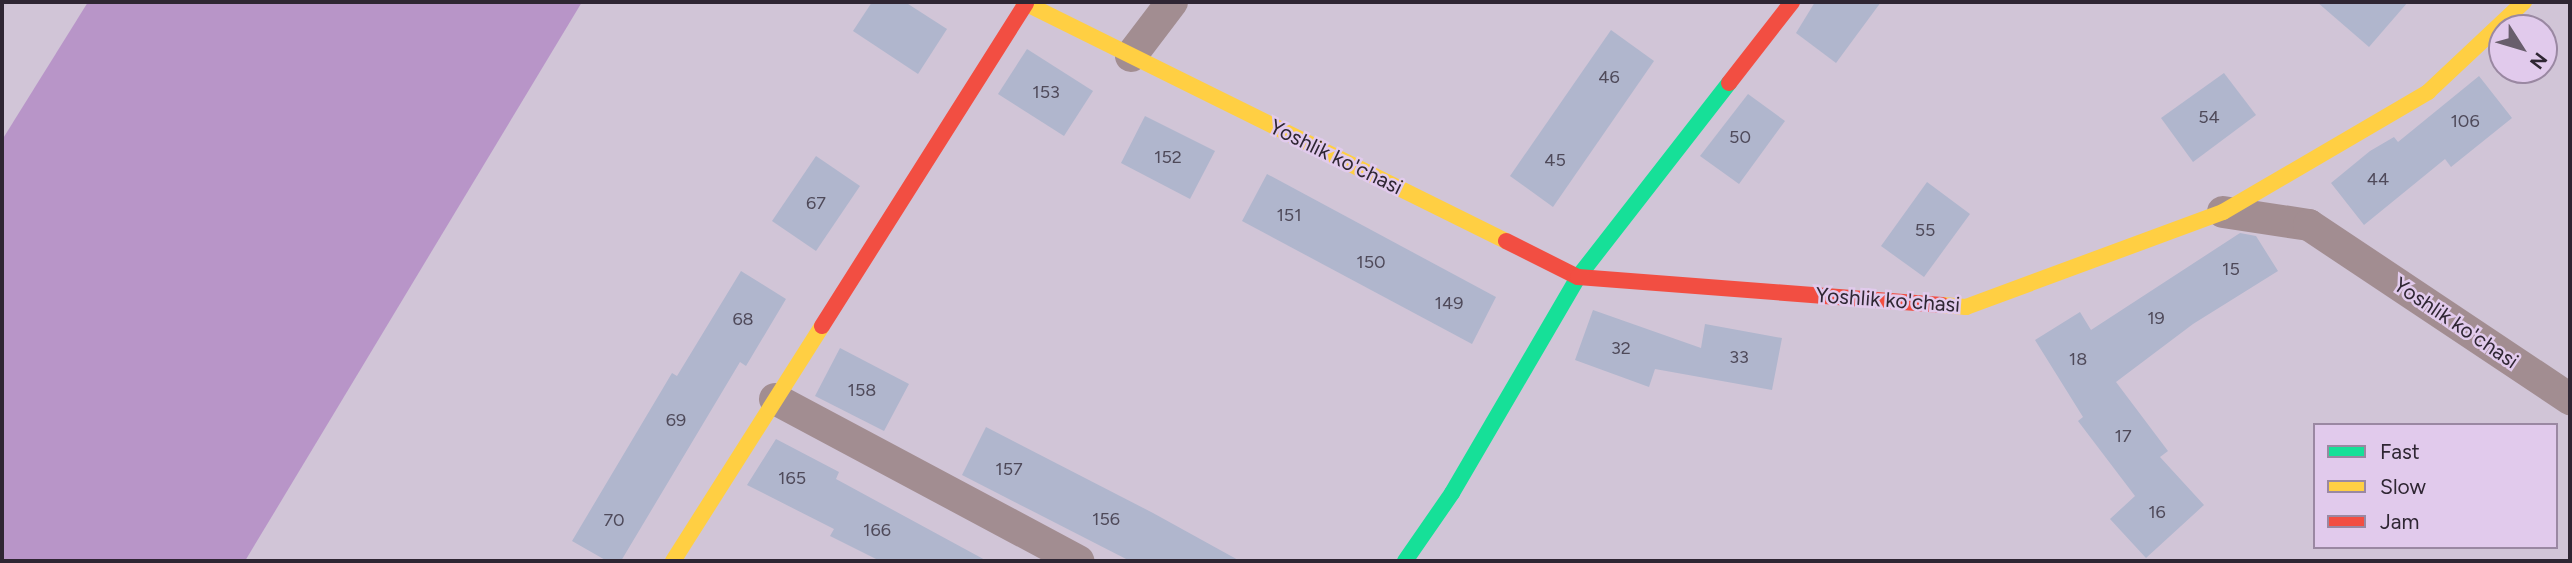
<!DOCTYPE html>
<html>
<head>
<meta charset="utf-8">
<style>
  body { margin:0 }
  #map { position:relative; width:2572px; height:563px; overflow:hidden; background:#d1c5d7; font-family:Figtree,sans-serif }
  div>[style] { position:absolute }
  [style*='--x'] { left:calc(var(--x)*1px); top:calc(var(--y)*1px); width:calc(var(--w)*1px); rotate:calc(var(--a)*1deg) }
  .forest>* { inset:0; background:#b895c8 }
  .building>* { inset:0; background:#b0b6cd }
  .street>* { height:32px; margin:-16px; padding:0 16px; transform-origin:16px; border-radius:16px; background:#a28d91 }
  .fast>* { height:16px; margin:-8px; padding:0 8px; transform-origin:8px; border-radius:8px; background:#16e098 }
  .slow>* { height:16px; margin:-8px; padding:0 8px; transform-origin:8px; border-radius:8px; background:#ffcf43 }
  .jam>* { height:16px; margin:-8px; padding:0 8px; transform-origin:8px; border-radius:8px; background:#f24e42 }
  span { translate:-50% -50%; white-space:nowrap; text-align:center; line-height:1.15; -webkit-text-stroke:5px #e1caec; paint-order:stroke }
  .number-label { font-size:18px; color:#4f4a5a }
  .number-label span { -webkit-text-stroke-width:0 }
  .street-label { font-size:21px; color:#2f2633 }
  .frame { position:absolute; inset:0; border:4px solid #2f2633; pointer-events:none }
  .legend { position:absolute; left:2313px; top:423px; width:245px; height:126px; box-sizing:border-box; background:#e1caec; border:2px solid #9a88a2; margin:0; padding:9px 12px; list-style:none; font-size:21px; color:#2f2633 }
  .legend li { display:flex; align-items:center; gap:14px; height:35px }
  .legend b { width:35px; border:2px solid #9a88a2 }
  .north { position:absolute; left:2488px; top:14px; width:70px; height:70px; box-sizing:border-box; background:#e1caec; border:2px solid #9a88a2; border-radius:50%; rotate:127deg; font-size:19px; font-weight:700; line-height:28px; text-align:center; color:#2f2633 }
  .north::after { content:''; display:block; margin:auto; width:24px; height:32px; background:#685e6c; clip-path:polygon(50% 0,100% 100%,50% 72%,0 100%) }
</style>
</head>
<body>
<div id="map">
  <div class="forest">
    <div style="clip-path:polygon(88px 2px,582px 2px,245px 561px,2px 561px,2px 140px)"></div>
  </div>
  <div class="building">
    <div style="clip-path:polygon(872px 2px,905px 2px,947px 29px,918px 74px,853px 31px)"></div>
    <div style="clip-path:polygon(1815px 2px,1881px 2px,1836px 63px,1796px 33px)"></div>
    <div style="clip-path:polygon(2317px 2px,2408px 2px,2369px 47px)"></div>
    <div style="clip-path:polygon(1611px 30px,1654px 61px,1553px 207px,1510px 176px)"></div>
    <div style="clip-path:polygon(1027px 49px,1093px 91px,1064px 136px,998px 94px)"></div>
    <div style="clip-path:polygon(2224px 73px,2256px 115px,2193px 162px,2161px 118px)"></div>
    <div style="clip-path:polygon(2479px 76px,2512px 118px,2451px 167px,2445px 159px,2364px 225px,2331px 183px,2370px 151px,2394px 137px,2398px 142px)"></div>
    <div style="clip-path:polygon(1748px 94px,1785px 121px,1739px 184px,1700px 156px)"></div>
    <div style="clip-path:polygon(1145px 116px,1215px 151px,1190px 199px,1121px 163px)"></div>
    <div style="clip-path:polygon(816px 156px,860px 186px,816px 251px,772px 221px)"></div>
    <div style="clip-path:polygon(1267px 174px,1496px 297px,1472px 344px,1242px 221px)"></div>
    <div style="clip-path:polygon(1927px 182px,1970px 214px,1924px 277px,1881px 246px)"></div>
    <div style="clip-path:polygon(2240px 233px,2256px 236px,2278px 271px,2193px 324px,2116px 382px,2168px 451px,2160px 457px,2204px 505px,2146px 558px,2110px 519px,2135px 496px,2078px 421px,2083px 417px,2035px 340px,2080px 312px,2091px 330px)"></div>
    <div style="clip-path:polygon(741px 271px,786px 299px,746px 366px,740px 362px,621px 561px,607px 561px,572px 541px,672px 373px,677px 376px)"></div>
    <div style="clip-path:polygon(1593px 310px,1701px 348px,1705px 324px,1782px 338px,1772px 390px,1655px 369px,1649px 387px,1575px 360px)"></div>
    <div style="clip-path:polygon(840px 348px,909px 384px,884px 431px,815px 396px)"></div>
    <div style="clip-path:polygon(986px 427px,1153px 513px,1240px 561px,1130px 561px,962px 475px)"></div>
    <div style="clip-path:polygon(776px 439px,839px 472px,836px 479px,987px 561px,880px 561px,830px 536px,834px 529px,747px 485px)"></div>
  </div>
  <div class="street">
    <div style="--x:1131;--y:56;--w:68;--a:-52.8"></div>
    <div style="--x:2223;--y:212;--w:87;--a:8.6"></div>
    <div style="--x:2309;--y:225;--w:314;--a:33.7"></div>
    <div style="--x:775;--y:399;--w:344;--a:28.1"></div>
  </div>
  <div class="fast">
    <div style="--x:1405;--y:561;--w:83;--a:-55.3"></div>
    <div style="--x:1452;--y:493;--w:250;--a:-59.7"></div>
    <div style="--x:1578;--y:277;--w:246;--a:-52.1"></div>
  </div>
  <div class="slow">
    <div style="--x:1023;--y:2;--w:539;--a:26.33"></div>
    <div style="--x:1942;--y:305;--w:24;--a:5"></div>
    <div style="--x:1966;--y:307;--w:274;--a:-20.3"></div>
    <div style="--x:2223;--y:212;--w:238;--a:-30.3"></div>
    <div style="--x:2428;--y:92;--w:132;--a:-43.2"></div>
    <div style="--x:673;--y:561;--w:278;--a:-57.6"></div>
  </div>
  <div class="jam">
    <div style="--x:1729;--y:83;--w:103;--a:-52.1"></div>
    <div style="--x:1506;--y:241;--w:80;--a:26.6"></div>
    <div style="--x:1578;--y:277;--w:365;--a:4.4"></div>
    <div style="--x:822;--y:326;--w:382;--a:-57.7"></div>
  </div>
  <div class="number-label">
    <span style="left:1609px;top:77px">46</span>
    <span style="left:1046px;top:92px">153</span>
    <span style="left:2209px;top:117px">54</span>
    <span style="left:2465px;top:121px">106</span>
    <span style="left:1740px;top:137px">50</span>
    <span style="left:1168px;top:157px">152</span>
    <span style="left:1555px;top:160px">45</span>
    <span style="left:2378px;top:179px">44</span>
    <span style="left:816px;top:203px">67</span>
    <span style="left:1289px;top:215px">151</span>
    <span style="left:1925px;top:230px">55</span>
    <span style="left:1371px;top:262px">150</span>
    <span style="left:2231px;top:269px">15</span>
    <span style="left:1449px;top:303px">149</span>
    <span style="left:2156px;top:318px">19</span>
    <span style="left:743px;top:319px">68</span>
    <span style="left:1621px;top:348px">32</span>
    <span style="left:1739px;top:357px">33</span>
    <span style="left:2078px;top:359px">18</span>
    <span style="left:862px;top:390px">158</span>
    <span style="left:676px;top:420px">69</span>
    <span style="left:2123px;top:436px">17</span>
    <span style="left:1009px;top:469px">157</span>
    <span style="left:792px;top:478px">165</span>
    <span style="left:2157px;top:512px">16</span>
    <span style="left:1106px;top:519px">156</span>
    <span style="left:614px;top:520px">70</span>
    <span style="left:877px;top:530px">166</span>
  </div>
  <div class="street-label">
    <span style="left:1336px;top:157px;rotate:26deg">Yoshlik ko'chasi</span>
    <span style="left:1888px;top:300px;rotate:4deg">Yoshlik ko'chasi</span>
    <span style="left:2456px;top:323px;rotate:34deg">Yoshlik ko'chasi</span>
  </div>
  <div class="frame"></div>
  <ul class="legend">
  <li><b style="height:9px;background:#16e098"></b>Fast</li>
  <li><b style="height:9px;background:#ffcf43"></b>Slow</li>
  <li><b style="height:9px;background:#f24e42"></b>Jam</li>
  </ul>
  <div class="north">N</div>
</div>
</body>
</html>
